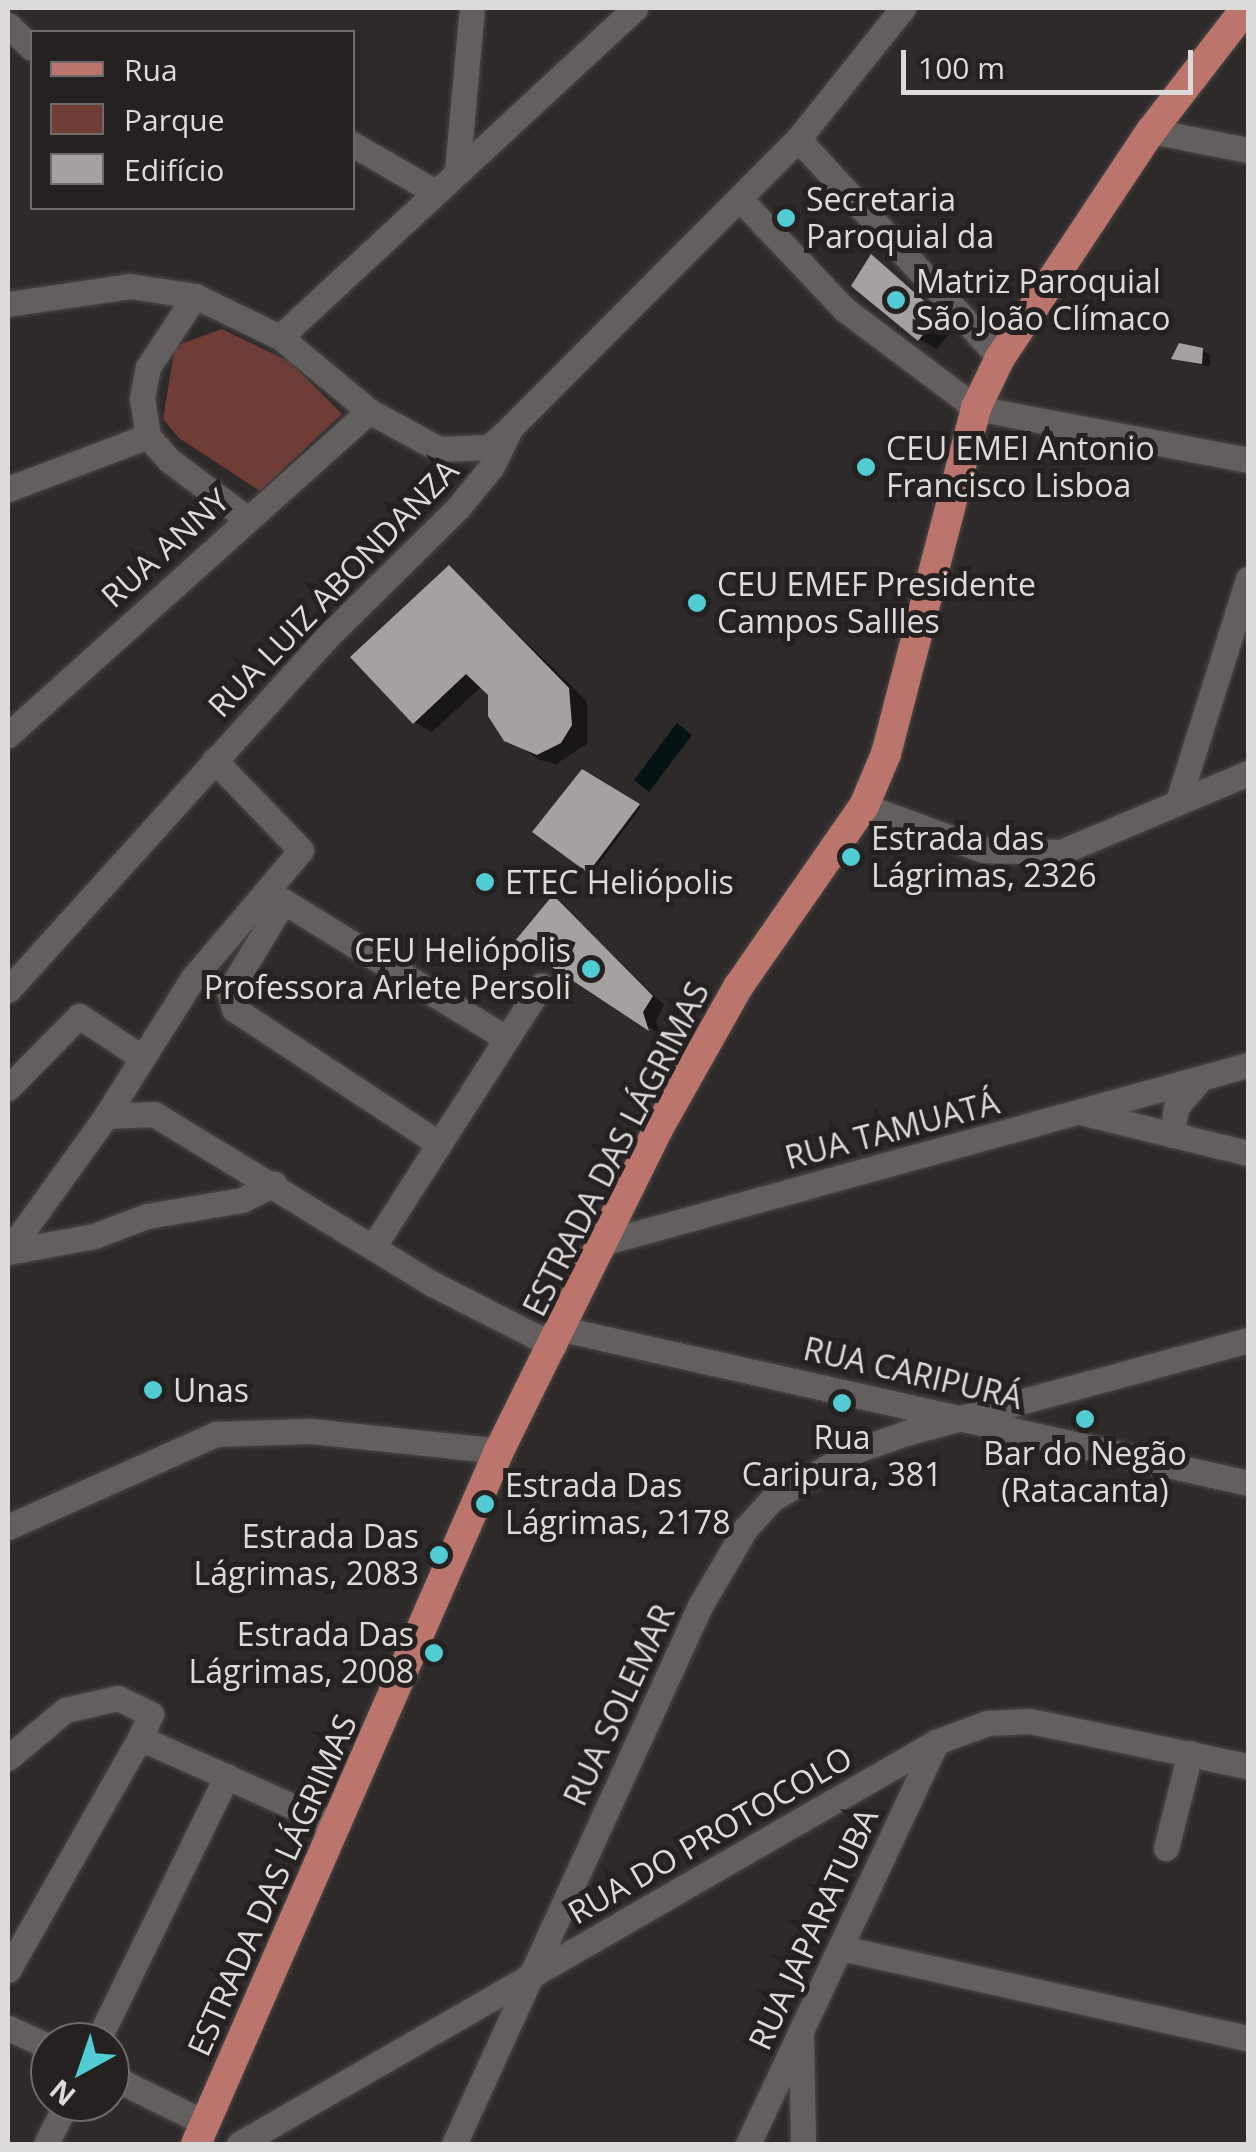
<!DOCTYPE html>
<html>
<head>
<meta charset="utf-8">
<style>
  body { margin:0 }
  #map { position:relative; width:1256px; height:2152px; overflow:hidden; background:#2e2a2a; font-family:"Open Sans",sans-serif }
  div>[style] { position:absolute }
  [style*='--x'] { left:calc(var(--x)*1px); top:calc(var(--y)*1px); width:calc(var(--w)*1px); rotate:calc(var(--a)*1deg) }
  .green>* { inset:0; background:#6f3c36 }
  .water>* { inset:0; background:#051314 }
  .shadow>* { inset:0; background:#0007 }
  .building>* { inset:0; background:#a5a1a0 }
  .roads { filter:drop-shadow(0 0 2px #4a4746) drop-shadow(0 0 2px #4a4746) }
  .minor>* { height:25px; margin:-12.5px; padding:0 12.5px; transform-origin:12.5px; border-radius:12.5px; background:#635f5e }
  .major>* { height:30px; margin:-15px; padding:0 15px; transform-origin:15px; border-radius:15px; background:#bb756d }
  .dots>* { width:28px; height:28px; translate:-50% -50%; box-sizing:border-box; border:5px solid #242120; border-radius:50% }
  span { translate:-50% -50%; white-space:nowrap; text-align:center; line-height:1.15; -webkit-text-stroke:10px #242120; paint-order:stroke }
  .poi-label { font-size:32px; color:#dddbda }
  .left { translate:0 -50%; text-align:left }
  .right { translate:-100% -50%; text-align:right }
  .street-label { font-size:32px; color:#dddbda }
  .frame { position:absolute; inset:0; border:10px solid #dddbda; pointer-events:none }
  .legend { position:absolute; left:30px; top:30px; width:325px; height:180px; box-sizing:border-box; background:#242120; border:2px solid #6e6b6a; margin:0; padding:12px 18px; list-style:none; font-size:30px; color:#dddbda }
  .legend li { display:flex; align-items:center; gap:20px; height:50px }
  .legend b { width:50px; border:2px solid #6e6b6a }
  .north { position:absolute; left:30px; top:2022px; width:100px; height:100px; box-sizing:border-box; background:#242120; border:2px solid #6e6b6a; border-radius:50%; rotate:220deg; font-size:28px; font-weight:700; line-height:40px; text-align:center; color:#dddbda }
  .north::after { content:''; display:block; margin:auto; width:35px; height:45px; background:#51ccd3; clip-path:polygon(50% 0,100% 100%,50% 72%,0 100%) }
  .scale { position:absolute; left:901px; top:50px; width:292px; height:45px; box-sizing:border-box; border:5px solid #dddbda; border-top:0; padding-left:12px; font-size:30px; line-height:35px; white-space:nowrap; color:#dddbda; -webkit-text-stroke:8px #242120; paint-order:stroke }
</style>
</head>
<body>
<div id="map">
  <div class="green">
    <div style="clip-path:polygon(222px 329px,290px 362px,342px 414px,260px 491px,179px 438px,163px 419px,175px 346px)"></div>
  </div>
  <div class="water">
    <div style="clip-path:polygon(677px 723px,692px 735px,649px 792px,634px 780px)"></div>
  </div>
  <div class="shadow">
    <div style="clip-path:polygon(872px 257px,956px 325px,937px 349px,919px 339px)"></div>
    <div style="clip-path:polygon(1202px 350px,1210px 355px,1210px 367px,1174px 358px)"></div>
    <div style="clip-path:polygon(449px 568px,587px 701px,587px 744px,556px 764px,540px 760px,498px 733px,490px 694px,482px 686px,432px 732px,414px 722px)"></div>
    <div style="clip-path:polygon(582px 773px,641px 807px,592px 873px,536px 831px)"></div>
    <div style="clip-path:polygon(554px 898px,664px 1005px,656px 1021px,660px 1034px,518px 942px)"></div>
  </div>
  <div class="building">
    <div style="clip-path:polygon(871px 254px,939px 314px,918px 341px,851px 286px)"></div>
    <div style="clip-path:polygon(1179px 343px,1203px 348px,1202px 364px,1171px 359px)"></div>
    <div style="clip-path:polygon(449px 565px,569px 688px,572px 725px,561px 743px,537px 755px,504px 741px,488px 716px,488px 695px,466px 674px,413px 724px,350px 657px)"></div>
    <div style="clip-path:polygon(582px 769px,640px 804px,588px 873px,532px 832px)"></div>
    <div style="clip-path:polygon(553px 895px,653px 996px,643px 1012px,649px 1031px,514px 942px)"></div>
  </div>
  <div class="roads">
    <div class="minor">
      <div style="--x:8;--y:25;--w:33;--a:44"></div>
      <div style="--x:1151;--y:131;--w:99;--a:11.1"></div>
      <div style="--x:798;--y:139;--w:298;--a:47.3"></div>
      <div style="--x:352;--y:144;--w:96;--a:30"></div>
      <div style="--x:457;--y:172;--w:165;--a:-84.8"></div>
      <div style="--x:740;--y:199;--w:151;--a:46.6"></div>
      <div style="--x:844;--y:309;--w:165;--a:36.9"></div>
      <div style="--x:976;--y:408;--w:277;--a:10.8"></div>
      <div style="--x:195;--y:296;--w:85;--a:123.5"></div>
      <div style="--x:148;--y:367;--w:32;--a:101"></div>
      <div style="--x:142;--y:398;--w:38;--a:81"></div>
      <div style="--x:148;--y:436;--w:32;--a:49"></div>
      <div style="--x:169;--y:460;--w:96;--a:37"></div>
      <div style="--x:8;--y:304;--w:123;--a:-8.4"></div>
      <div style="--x:130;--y:286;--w:66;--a:8.7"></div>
      <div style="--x:195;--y:296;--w:94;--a:25.8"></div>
      <div style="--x:280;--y:337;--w:116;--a:39.7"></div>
      <div style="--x:369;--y:411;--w:80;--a:28.5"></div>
      <div style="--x:439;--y:449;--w:50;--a:-2.3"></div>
      <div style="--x:489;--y:447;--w:24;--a:-42"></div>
      <div style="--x:280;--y:337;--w:484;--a:-42.8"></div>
      <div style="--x:8;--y:489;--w:150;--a:-20.7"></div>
      <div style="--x:8;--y:735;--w:485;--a:-41.9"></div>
      <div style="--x:1179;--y:798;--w:230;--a:-72.5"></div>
      <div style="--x:864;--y:806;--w:127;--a:20.3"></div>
      <div style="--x:983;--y:850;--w:78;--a:1.5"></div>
      <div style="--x:1061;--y:852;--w:203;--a:-22.9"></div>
      <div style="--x:270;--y:893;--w:275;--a:31.6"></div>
      <div style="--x:283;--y:902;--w:104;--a:121.2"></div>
      <div style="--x:229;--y:991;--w:19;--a:74"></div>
      <div style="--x:234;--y:1009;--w:244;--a:33.3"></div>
      <div style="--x:8;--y:990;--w:476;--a:-47.9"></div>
      <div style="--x:327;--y:637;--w:182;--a:-44.6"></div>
      <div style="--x:457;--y:509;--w:55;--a:-50.9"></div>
      <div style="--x:492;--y:466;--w:43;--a:-64"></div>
      <div style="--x:511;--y:427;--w:407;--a:-45.1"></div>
      <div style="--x:798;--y:139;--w:168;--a:-51.3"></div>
      <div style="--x:8;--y:1088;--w:101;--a:-45.4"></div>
      <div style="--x:79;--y:1016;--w:73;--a:33.3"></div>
      <div style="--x:1084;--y:1113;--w:169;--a:13.7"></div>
      <div style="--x:106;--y:1116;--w:48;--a:-2.4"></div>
      <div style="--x:154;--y:1114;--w:327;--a:31.4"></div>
      <div style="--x:433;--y:1284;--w:136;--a:27.1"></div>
      <div style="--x:1172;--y:1135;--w:28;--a:-82"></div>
      <div style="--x:1176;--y:1107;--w:37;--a:-49"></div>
      <div style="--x:602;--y:1243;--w:670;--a:-15.41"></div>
      <div style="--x:373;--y:1247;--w:311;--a:-57.3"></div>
      <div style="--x:8;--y:1252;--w:168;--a:-54.2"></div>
      <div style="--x:106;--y:1116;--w:163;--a:-57.8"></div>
      <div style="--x:193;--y:978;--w:167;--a:-49.8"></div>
      <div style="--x:301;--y:850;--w:125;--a:-134"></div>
      <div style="--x:8;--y:1252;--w:87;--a:-10.5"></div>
      <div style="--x:94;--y:1236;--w:57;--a:-20.7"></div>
      <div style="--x:147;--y:1216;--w:96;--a:-9.6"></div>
      <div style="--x:242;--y:1200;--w:36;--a:-27"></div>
      <div style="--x:562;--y:1329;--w:703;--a:12.65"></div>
      <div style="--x:8;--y:1527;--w:228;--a:-24.1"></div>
      <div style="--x:216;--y:1434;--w:94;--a:-1.8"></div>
      <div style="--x:310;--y:1431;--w:190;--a:6"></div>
      <div style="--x:8;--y:1758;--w:75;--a:-40.1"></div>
      <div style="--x:65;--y:1710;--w:54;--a:-12.8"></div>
      <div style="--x:118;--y:1698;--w:37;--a:26"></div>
      <div style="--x:151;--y:1714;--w:26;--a:115"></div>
      <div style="--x:140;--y:1738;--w:216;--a:24.1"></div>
      <div style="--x:1166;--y:1848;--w:98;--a:-75.8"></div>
      <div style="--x:841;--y:1948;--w:417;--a:12.5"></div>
      <div style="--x:8;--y:1970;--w:267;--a:-60.4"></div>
      <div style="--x:8;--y:2028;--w:46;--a:24.3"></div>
      <div style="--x:801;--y:2037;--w:107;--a:88.9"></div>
      <div style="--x:97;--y:2042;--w:296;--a:-64"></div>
      <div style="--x:110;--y:2076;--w:106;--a:26.3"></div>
      <div style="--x:46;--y:2144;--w:47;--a:-63.4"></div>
      <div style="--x:239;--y:2144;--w:805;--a:-29.97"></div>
      <div style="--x:936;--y:1742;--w:54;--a:-20.4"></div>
      <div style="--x:987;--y:1723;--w:43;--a:-2.7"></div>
      <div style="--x:1030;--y:1721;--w:223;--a:11.7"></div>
      <div style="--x:454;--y:2144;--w:592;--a:-65.43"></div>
      <div style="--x:700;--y:1606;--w:89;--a:-59.7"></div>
      <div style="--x:745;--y:1529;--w:40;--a:-48"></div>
      <div style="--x:772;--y:1499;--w:98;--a:-30"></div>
      <div style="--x:857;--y:1450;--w:52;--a:-19.1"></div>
      <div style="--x:906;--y:1433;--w:354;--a:-15.2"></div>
      <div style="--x:748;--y:2144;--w:444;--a:-64.9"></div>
    </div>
    <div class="major">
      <div style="--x:196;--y:2144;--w:756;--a:-66.38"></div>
      <div style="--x:499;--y:1451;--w:359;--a:-63.7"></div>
      <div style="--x:658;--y:1129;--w:163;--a:-60.6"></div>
      <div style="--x:738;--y:987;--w:221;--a:-55.2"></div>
      <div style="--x:864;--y:806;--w:56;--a:-67.1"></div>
      <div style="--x:886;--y:754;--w:358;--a:-75.4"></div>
      <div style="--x:976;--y:408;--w:55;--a:-64.4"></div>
      <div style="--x:1000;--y:358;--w:273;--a:-56.4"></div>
      <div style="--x:1151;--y:131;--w:155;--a:-52.3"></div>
    </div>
  </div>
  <div class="dots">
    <div style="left:786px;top:218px;background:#51ccd3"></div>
    <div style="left:896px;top:300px;background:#51ccd3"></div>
    <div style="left:866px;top:467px;background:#51ccd3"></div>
    <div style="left:697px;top:603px;background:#51ccd3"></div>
    <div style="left:851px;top:857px;background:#51ccd3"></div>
    <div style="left:485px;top:882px;background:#51ccd3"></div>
    <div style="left:591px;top:969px;background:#51ccd3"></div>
    <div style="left:153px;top:1390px;background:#51ccd3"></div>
    <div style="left:842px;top:1403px;background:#51ccd3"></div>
    <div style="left:1085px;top:1419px;background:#51ccd3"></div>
    <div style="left:485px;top:1504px;background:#51ccd3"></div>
    <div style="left:439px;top:1555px;background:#51ccd3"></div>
    <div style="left:434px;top:1653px;background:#51ccd3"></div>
  </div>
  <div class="poi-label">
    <span class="left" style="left:806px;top:218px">Secretaria<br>Paroquial da</span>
    <span class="left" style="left:916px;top:300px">Matriz Paroquial<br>São João Clímaco</span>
    <span class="left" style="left:886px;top:467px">CEU EMEI Antonio<br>Francisco Lisboa</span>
    <span class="left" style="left:717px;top:603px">CEU EMEF Presidente<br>Campos Sallles</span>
    <span class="left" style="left:871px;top:857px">Estrada das<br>Lágrimas, 2326</span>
    <span class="left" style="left:505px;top:882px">ETEC Heliópolis</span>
    <span class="right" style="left:571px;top:969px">CEU Heliópolis<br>Professora Arlete Persoli</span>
    <span class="left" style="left:173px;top:1390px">Unas</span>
    <span style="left:842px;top:1456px">Rua<br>Caripura, 381</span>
    <span style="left:1085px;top:1472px">Bar do Negão<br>(Ratacanta)</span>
    <span class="left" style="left:505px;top:1504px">Estrada Das<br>Lágrimas, 2178</span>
    <span class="right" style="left:419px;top:1555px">Estrada Das<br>Lágrimas, 2083</span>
    <span class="right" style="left:414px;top:1653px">Estrada Das<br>Lágrimas, 2008</span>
  </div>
  <div class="street-label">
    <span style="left:165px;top:548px;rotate:-42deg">RUA ANNY</span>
    <span style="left:333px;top:588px;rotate:-46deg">RUA LUIZ ABONDANZA</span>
    <span style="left:892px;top:1130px;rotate:-15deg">RUA TAMUATÁ</span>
    <span style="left:616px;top:1149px;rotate:-63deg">ESTRADA DAS LÁGRIMAS</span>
    <span style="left:913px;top:1373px;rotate:13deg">RUA CARIPURÁ</span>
    <span style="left:619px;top:1705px;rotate:-65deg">RUA SOLEMAR</span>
    <span style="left:710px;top:1835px;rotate:-30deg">RUA DO PROTOCOLO</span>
    <span style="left:272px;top:1885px;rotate:-66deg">ESTRADA DAS LÁGRIMAS</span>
    <span style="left:813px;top:1929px;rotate:-65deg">RUA JAPARATUBA</span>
  </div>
  <div class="frame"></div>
  <ul class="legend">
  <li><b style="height:12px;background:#bb756d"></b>Rua</li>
  <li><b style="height:28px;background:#6f3c36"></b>Parque</li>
  <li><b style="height:28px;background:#a5a1a0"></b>Edifício</li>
  </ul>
  <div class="north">N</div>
  <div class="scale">100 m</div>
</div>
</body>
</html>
